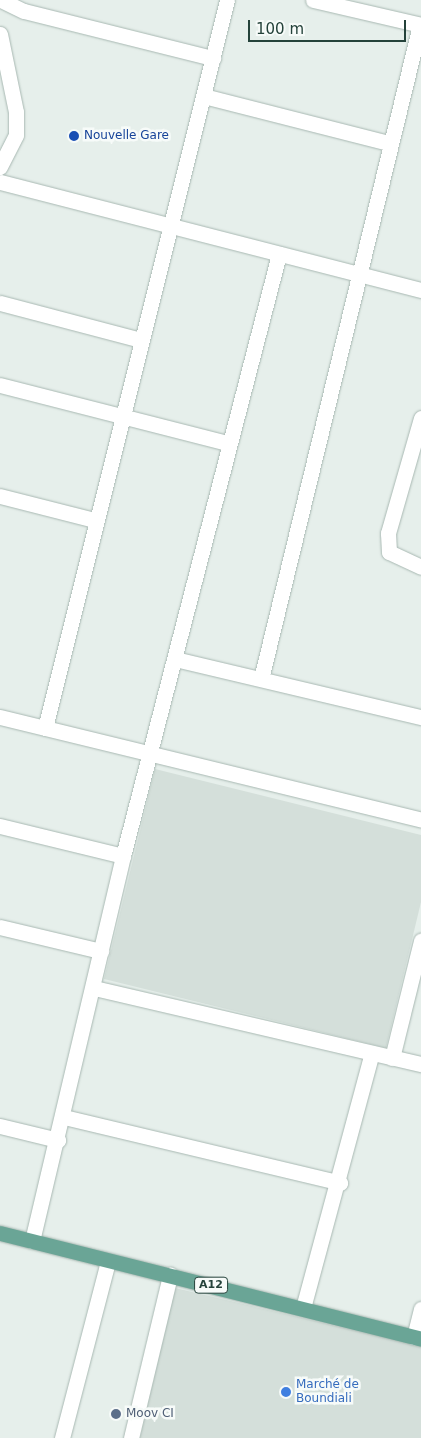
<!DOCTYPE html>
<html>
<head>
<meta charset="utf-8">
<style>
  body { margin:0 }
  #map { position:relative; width:421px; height:1438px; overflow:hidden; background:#e6efeb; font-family:"DejaVu Sans",sans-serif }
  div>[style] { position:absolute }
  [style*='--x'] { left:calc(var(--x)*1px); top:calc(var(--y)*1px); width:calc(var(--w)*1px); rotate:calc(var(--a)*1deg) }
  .built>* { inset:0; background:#d4dfda }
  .roads { filter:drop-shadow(0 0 1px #a8b8b2) drop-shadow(0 0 1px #a8b8b2) }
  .minor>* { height:15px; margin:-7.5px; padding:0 7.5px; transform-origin:7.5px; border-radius:7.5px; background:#fff }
  .major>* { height:15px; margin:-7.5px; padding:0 7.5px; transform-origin:7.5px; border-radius:7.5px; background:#6aa596 }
  .dots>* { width:14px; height:14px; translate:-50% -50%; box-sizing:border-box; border:2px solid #f7fbf9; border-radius:50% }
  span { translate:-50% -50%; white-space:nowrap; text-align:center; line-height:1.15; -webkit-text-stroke:5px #f7fbf9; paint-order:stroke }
  .shield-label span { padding:1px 4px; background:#f7fbf9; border:1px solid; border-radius:4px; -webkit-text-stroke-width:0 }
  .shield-label { font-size:11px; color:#24423a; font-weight:700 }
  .transit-label { font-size:12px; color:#164399 }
  .left { translate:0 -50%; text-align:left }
  .shop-label { font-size:12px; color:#366cbe }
  .service-label { font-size:12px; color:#4e5e75 }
  .scale { position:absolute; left:248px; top:20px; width:158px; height:22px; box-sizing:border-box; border:2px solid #24423a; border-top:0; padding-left:6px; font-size:15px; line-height:18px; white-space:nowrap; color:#24423a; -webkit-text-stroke:4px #f7fbf9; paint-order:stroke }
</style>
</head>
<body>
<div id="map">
  <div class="built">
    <div style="clip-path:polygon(155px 769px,421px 835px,421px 902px,386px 1048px,104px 979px)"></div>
    <div style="clip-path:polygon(175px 1288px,421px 1346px,421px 1438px,140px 1438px)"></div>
  </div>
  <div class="roads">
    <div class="minor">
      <div style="--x:1;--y:0;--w:25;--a:26"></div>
      <div style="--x:24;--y:11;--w:195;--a:14"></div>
      <div style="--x:313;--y:0;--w:111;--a:13"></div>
      <div style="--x:0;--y:34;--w:80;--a:78.4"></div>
      <div style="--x:16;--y:112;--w:23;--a:90"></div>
      <div style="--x:16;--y:135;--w:36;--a:117"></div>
      <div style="--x:204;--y:96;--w:191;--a:14.3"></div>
      <div style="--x:0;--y:182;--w:435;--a:14.4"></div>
      <div style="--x:0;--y:303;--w:146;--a:14.7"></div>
      <div style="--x:0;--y:385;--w:234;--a:14.3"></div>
      <div style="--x:421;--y:418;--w:120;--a:106"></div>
      <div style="--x:388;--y:533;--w:19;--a:87"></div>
      <div style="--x:389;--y:552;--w:35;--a:25"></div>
      <div style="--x:0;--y:496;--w:97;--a:14.3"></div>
      <div style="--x:175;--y:659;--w:253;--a:13.3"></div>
      <div style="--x:261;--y:679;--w:673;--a:-76.34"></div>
      <div style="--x:0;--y:717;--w:433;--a:13.7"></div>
      <div style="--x:45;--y:728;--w:750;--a:-75.96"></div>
      <div style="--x:0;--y:826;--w:127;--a:13.7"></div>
      <div style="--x:0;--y:927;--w:104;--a:13.4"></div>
      <div style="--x:94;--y:988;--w:336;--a:13.1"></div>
      <div style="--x:392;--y:1058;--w:121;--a:-76.1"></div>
      <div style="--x:64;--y:1117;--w:284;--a:13.4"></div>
      <div style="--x:0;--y:1126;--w:60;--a:13.6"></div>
      <div style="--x:32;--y:1241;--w:396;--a:-76.7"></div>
      <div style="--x:123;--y:856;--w:622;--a:-75.47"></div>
      <div style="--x:303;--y:1308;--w:264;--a:-74.9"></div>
      <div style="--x:414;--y:1337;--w:29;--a:-76"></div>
      <div style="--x:62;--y:1438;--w:183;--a:-75.4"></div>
      <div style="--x:131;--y:1438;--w:168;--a:-76.5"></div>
    </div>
    <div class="major">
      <div style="--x:0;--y:1233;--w:434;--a:14.1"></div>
    </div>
  </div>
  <div class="dots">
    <div style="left:74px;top:136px;background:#1a4fb4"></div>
    <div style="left:286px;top:1392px;background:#3f7fe0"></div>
    <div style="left:116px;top:1414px;background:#5c6f8a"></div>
  </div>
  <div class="shield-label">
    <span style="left:211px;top:1285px">A12</span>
  </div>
  <div class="transit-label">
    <span class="left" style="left:84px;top:136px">Nouvelle Gare</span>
  </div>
  <div class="shop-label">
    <span class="left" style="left:296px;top:1392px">Marché de<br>Boundiali</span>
  </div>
  <div class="service-label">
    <span class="left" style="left:126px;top:1414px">Moov CI</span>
  </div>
  <div class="scale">100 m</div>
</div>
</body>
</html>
